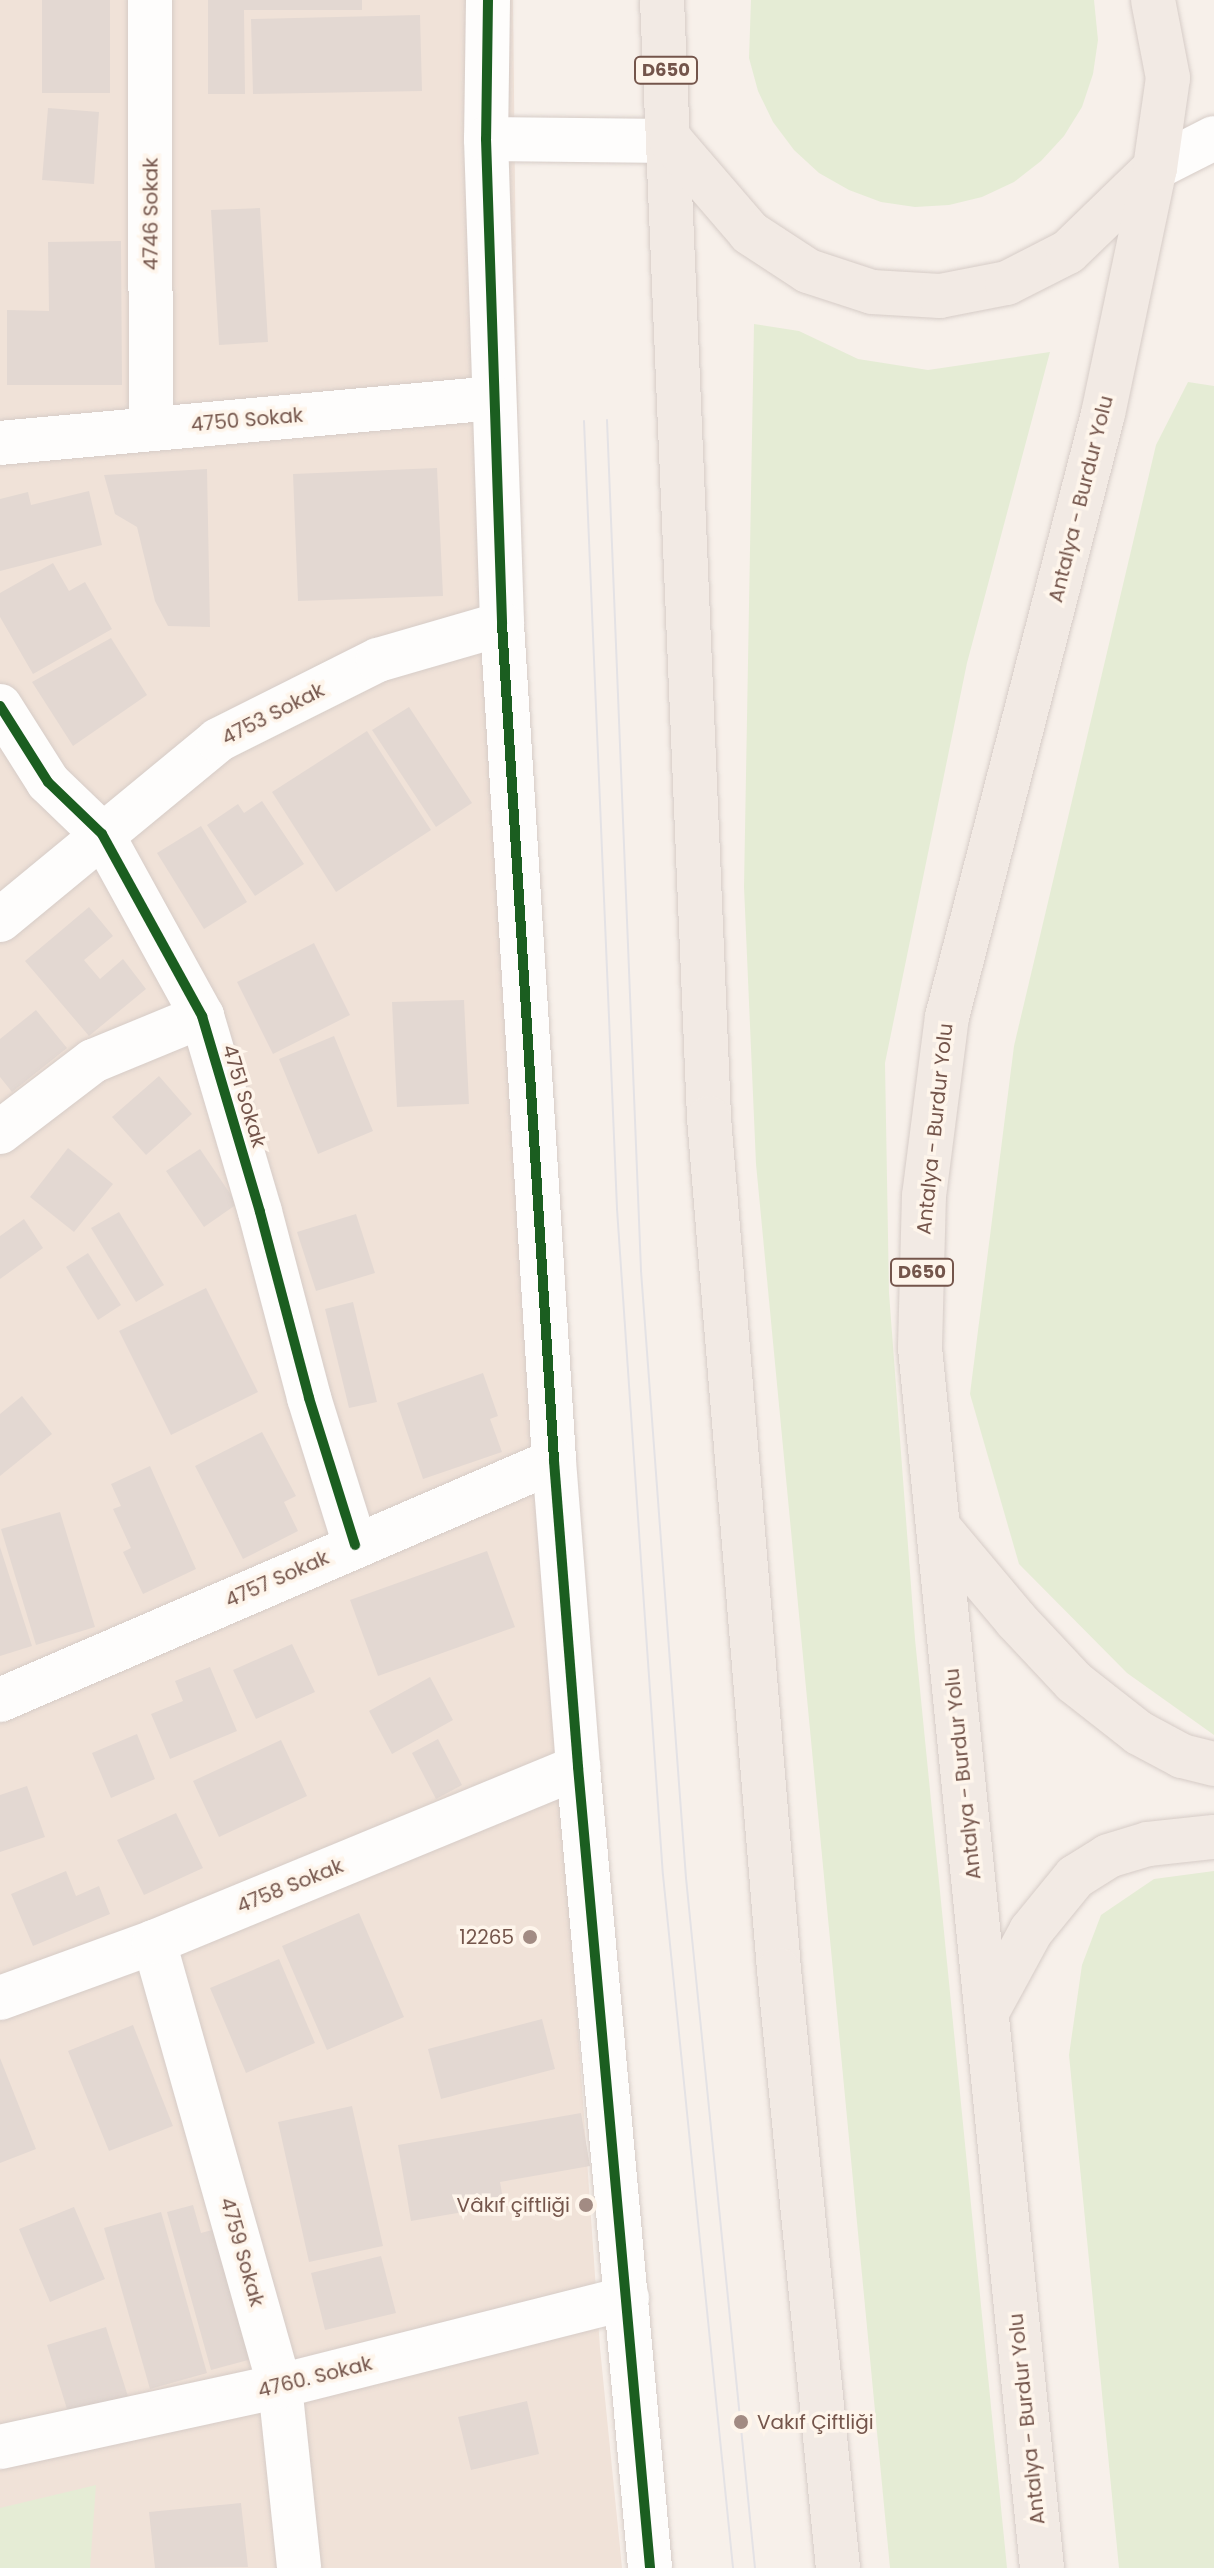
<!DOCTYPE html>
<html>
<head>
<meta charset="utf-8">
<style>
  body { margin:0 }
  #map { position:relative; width:1214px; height:2568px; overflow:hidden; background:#f7f0ea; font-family:Poppins,sans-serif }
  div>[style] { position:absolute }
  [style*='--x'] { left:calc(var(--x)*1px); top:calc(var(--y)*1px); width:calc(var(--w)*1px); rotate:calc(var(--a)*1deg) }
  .residential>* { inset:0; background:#f0e2d8 }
  .green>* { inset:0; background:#e5ecd5 }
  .building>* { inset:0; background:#e3d8d2 }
  .roads { filter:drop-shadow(0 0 2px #d6ccc7) drop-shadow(0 0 2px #d6ccc7) }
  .minor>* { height:44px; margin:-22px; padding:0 22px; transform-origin:22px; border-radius:22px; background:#fefdfc }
  .tertiary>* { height:44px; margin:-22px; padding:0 22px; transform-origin:22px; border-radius:22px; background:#fefdfc }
  .trunk>* { height:44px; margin:-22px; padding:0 22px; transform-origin:22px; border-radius:22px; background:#f2eae4 }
  .tram>* { height:2px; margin:-1px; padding:0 1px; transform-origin:1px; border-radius:1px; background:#e4e2e5 }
  .cycleway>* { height:10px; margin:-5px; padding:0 5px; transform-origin:5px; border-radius:5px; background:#1b5e20 }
  .dots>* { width:22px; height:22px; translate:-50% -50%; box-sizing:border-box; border:4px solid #fef5eb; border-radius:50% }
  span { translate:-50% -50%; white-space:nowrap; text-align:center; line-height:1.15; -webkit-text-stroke:7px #fef5eb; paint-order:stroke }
  .shield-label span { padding:2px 6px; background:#fef5eb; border:2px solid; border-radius:6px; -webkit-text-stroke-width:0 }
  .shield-label { font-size:18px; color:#74554b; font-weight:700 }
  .street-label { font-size:20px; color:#74554b }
  .poi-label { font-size:20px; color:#74554b }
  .right { translate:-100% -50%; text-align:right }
  .left { translate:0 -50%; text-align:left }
</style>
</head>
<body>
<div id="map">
  <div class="residential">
    <div style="clip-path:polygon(0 0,513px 0,519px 548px,479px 595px,600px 2348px,622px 2568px,0 2568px)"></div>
  </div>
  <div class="green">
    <div style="clip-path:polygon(751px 0,1094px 0,1098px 40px,1093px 74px,1082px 107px,1064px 136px,1041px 161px,1014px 182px,982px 197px,949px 205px,915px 207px,881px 202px,849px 190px,819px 173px,794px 150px,773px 122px,758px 91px,749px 58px)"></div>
    <div style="clip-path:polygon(754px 324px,799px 331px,858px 359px,928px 370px,1050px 352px,967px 663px,885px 1063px,889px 1293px,915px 1639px,1007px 2568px,890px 2568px,756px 1164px,744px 887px)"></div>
    <div style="clip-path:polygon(1188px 382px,1214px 386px,1214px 1735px,1127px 1673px,1019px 1564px,970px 1394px,1014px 1046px,1156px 445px)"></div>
    <div style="clip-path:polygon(1214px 1871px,1214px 2568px,1119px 2568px,1069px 2055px,1082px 1965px,1101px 1915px,1154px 1879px)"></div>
    <div style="clip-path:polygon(96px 2485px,90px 2568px,0 2568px,0 2508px)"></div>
  </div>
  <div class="building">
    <div style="clip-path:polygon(42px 0,110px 0,110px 93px,42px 93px)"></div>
    <div style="clip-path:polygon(208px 0,362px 0,362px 10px,244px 10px,245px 94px,208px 94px)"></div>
    <div style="clip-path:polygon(420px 15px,422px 91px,253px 94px,251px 19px)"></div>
    <div style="clip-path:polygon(48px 108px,99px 112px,94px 184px,42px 180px)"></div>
    <div style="clip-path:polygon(260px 208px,268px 342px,219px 345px,211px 210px)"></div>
    <div style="clip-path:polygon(121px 241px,122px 385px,7px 385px,7px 310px,49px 311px,48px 242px)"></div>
    <div style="clip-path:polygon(437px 468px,443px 596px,298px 601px,293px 474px)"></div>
    <div style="clip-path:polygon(207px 469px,210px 627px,168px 626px,155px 601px,137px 527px,115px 514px,104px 475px)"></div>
    <div style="clip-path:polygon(89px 491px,102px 545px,0 571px,0 499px,28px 492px,31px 505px)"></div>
    <div style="clip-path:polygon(53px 563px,69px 591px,85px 582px,112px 629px,33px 674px,0 617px,0 593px)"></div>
    <div style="clip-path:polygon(111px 638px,147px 695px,73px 746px,32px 682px)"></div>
    <div style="clip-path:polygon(409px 707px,472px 803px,436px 827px,372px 730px)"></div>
    <div style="clip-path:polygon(367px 731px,431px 830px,336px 892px,272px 792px)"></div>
    <div style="clip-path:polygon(262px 801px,304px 864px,255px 896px,207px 825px,238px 804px,244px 813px)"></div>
    <div style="clip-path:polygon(201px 826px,247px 902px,204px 929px,157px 853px)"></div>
    <div style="clip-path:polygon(89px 907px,113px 936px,84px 960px,100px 979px,123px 959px,146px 989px,89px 1036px,25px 961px)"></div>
    <div style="clip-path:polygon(314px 943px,350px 1015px,273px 1054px,237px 982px)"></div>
    <div style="clip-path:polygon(464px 1000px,469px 1104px,397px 1107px,392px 1002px)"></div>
    <div style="clip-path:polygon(36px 1010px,67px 1048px,12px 1092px,0 1077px,0 1039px)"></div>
    <div style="clip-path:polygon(334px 1036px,373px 1131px,318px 1154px,279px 1059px)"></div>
    <div style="clip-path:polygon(159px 1076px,192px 1114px,146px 1155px,112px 1117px)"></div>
    <div style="clip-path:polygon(68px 1148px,113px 1184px,74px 1232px,30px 1197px)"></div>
    <div style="clip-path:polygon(200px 1149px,237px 1204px,204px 1227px,166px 1171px)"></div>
    <div style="clip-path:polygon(119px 1212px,164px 1285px,136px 1302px,91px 1228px)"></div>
    <div style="clip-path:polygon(356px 1214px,375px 1273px,316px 1291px,297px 1232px)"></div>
    <div style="clip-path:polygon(24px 1219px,43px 1248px,0 1279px,0 1236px)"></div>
    <div style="clip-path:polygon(88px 1253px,121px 1305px,98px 1320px,66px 1267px)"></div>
    <div style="clip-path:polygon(206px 1288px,258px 1392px,171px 1435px,119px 1331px)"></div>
    <div style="clip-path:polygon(353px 1302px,377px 1402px,349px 1408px,325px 1309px)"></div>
    <div style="clip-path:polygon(483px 1373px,498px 1416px,490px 1419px,502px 1452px,423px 1479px,397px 1403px)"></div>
    <div style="clip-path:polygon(22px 1396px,52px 1434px,0 1476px,0 1414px)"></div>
    <div style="clip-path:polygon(262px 1432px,296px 1496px,284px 1502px,298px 1531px,243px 1559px,195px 1466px)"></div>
    <div style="clip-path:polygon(150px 1466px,196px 1569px,143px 1594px,123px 1552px,131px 1548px,113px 1509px,121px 1506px,111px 1484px)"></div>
    <div style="clip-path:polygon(60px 1512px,95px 1627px,36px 1645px,1px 1529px)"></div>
    <div style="clip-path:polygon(0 1547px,32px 1646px,0 1656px)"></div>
    <div style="clip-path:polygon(487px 1551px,515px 1627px,378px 1676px,350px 1600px)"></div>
    <div style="clip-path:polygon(292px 1644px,315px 1692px,256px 1719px,233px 1670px)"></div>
    <div style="clip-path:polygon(210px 1667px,237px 1731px,170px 1759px,151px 1714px,183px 1701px,175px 1681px)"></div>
    <div style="clip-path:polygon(430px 1677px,453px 1720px,392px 1754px,369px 1711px)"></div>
    <div style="clip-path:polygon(137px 1734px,155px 1779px,111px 1798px,92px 1753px)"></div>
    <div style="clip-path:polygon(438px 1739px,462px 1785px,436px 1799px,412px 1753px)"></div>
    <div style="clip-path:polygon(281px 1740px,307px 1796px,219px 1837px,193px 1781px)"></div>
    <div style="clip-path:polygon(27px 1786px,45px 1837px,0 1852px,0 1795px)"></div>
    <div style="clip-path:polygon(176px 1813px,203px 1868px,144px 1895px,117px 1840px)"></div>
    <div style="clip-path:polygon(66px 1871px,76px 1896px,99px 1886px,110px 1914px,33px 1946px,11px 1894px)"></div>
    <div style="clip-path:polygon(359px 1913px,404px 2017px,327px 2050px,282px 1946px)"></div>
    <div style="clip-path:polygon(279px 1959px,315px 2043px,246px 2073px,210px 1988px)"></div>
    <div style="clip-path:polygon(542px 2019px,555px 2069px,441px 2099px,428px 2049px)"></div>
    <div style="clip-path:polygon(133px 2025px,173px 2126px,109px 2151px,68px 2051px)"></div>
    <div style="clip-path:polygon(0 2058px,36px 2149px,0 2163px)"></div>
    <div style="clip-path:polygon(352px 2106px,383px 2246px,309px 2262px,278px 2122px)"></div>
    <div style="clip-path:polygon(581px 2113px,590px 2166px,500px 2182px,504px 2205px,411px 2221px,398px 2145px)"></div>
    <div style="clip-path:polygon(193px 2205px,201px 2233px,216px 2229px,252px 2359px,211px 2370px,167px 2212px)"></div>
    <div style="clip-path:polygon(74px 2207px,105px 2279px,50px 2302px,19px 2229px)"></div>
    <div style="clip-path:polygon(161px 2212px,207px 2373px,150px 2389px,104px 2228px)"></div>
    <div style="clip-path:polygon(381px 2256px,396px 2313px,325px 2330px,311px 2273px)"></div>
    <div style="clip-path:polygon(106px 2327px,131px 2406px,72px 2425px,47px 2345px)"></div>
    <div style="clip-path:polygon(527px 2401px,539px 2454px,471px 2470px,458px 2417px)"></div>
    <div style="clip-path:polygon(241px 2503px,248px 2567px,155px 2568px,149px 2512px)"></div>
  </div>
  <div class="roads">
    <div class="minor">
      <div style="--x:150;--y:0;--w:428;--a:89.9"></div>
      <div style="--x:488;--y:0;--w:139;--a:90.8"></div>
      <div style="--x:486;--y:139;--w:485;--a:88.1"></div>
      <div style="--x:502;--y:624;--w:839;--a:86.44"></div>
      <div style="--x:554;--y:1461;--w:307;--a:85.5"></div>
      <div style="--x:578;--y:1767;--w:804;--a:84.86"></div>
      <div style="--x:1155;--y:168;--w:66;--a:-27"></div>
      <div style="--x:0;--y:443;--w:496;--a:-5.2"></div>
      <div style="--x:0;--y:706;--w:90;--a:57.7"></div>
      <div style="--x:48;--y:782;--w:75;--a:43.9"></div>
      <div style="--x:102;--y:834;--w:208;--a:61.2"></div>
      <div style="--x:202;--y:1016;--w:204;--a:73.5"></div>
      <div style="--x:260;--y:1212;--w:192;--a:75.2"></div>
      <div style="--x:309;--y:1398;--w:154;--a:72.6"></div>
      <div style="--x:0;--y:920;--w:283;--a:-39.5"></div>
      <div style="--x:218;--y:740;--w:179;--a:-26.6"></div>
      <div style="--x:378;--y:660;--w:129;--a:-16.2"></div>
      <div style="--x:0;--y:1132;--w:117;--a:-37.4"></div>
      <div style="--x:93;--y:1061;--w:118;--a:-22.4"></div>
      <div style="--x:0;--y:1700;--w:603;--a:-23.34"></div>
      <div style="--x:154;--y:1942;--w:462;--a:74.2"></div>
      <div style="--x:280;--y:2386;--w:183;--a:84"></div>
      <div style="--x:0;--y:1998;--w:164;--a:-20"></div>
      <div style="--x:154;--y:1942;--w:459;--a:-22.4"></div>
      <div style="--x:0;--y:2447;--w:287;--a:-12.3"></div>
      <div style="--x:280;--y:2386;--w:358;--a:-14.2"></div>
    </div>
    <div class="tertiary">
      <div style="--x:486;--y:139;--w:185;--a:0.6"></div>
    </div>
    <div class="trunk">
      <div style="--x:662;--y:0;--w:1119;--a:87.59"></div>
      <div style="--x:709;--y:1118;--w:855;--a:85.3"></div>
      <div style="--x:779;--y:1970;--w:601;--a:84.37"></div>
      <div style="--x:671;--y:141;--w:121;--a:49.3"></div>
      <div style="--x:750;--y:233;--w:69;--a:33.2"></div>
      <div style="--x:808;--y:271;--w:67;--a:18.2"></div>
      <div style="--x:872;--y:292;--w:68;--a:3.4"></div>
      <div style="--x:940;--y:296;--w:68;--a:-11"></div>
      <div style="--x:1007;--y:283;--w:68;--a:-26.9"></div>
      <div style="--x:1068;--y:252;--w:121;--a:-44"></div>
      <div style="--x:938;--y:1527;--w:121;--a:50"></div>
      <div style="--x:1016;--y:1620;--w:85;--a:46.9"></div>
      <div style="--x:1074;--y:1682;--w:83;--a:38.1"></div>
      <div style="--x:1139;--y:1733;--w:49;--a:28.1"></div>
      <div style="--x:1182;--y:1756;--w:33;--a:14"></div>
      <div style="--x:987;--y:2012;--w:92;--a:-61.5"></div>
      <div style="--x:1031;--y:1931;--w:70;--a:-50.8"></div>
      <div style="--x:1075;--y:1877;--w:39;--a:-32"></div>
      <div style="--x:1108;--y:1856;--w:42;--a:-16.7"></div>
      <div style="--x:1148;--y:1844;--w:66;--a:-6.1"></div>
      <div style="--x:1042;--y:2568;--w:1227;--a:-95.71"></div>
      <div style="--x:920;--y:1347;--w:151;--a:-88.5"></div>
      <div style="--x:924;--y:1196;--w:180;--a:-82.7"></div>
      <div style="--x:947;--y:1017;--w:623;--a:-75.5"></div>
      <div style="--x:1103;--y:414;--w:251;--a:-78.1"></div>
      <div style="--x:1155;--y:168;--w:91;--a:-81.8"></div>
      <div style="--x:1168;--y:78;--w:79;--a:-100.9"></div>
    </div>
  </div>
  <div class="tram">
    <div style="--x:607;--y:420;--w:852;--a:87.71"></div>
    <div style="--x:641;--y:1271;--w:609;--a:85.76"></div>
    <div style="--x:686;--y:1878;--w:693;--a:84.29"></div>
    <div style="--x:584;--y:421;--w:789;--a:87.6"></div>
    <div style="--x:617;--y:1209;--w:368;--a:86.1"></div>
    <div style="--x:642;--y:1576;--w:300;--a:86"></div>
    <div style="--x:663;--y:1875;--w:697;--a:84.23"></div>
  </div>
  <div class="cycleway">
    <div style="--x:488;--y:0;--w:139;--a:90.8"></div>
    <div style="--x:486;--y:139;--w:485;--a:88.1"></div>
    <div style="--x:502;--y:624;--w:839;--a:86.44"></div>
    <div style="--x:554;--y:1461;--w:307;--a:85.5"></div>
    <div style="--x:578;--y:1767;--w:804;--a:84.86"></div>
    <div style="--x:0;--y:706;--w:90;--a:57.7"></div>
    <div style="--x:48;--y:782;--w:75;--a:43.9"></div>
    <div style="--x:102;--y:834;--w:208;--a:61.2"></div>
    <div style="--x:202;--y:1016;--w:204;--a:73.5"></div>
    <div style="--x:260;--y:1212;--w:192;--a:75.2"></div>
    <div style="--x:309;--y:1398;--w:154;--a:72.6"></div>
  </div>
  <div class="dots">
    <div style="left:530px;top:1937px;background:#a28b83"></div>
    <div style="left:586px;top:2205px;background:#a28b83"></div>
    <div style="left:741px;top:2422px;background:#a28b83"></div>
  </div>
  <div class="shield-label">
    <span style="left:666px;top:70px">D650</span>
    <span style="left:922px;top:1272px">D650</span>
  </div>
  <div class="street-label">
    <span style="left:151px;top:214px;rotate:-90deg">4746 Sokak</span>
    <span style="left:247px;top:420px;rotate:-5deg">4750 Sokak</span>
    <span style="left:1081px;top:499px;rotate:-76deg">Antalya - Burdur Yolu</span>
    <span style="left:273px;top:714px;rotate:-27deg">4753 Sokak</span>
    <span style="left:244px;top:1096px;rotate:73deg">4751 Sokak</span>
    <span style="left:935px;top:1129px;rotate:-84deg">Antalya - Burdur Yolu</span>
    <span style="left:277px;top:1579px;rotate:-24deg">4757 Sokak</span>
    <span style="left:963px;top:1774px;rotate:-96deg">Antalya - Burdur Yolu</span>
    <span style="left:290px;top:1886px;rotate:-22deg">4758 Sokak</span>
    <span style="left:242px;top:2252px;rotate:74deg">4759 Sokak</span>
    <span style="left:315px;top:2377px;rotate:-14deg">4760. Sokak</span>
    <span style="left:1027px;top:2419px;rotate:-96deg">Antalya - Burdur Yolu</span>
  </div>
  <div class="poi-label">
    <span class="right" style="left:514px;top:1937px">12265</span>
    <span class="right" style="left:570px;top:2205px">Vâkıf çiftliği</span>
    <span class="left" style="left:757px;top:2422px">Vakıf Çiftliği</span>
  </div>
</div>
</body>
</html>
